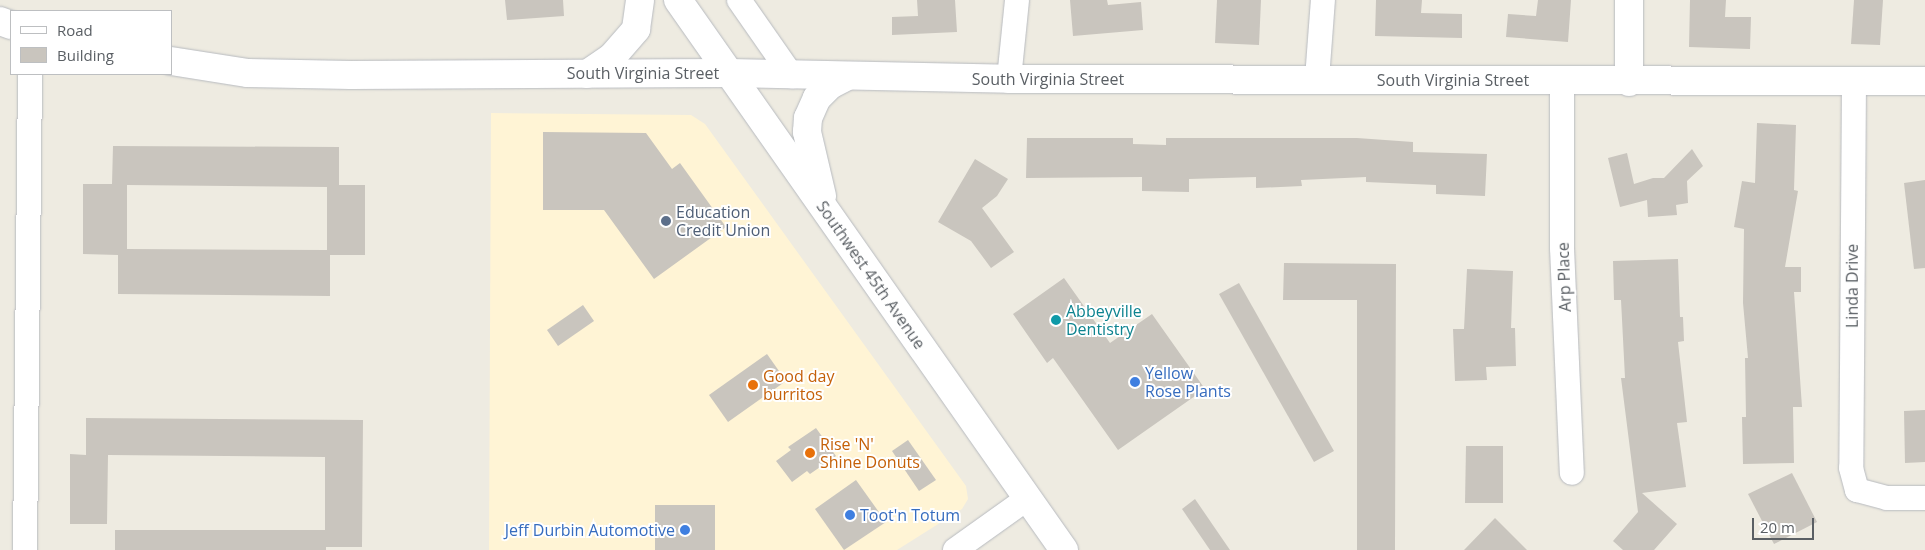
<!DOCTYPE html>
<html>
<head>
<meta charset="utf-8">
<style>
  body { margin:0 }
  #map { position:relative; width:1925px; height:550px; overflow:hidden; background:#eeebe1; font-family:"Open Sans",sans-serif }
  div>[style] { position:absolute }
  [style*='--x'] { left:calc(var(--x)*1px); top:calc(var(--y)*1px); width:calc(var(--w)*1px); rotate:calc(var(--a)*1deg) }
  .commercial>* { inset:0; background:#fff4d5 }
  .building>* { inset:0; background:#c9c5be }
  .roads { filter:drop-shadow(0 0 1px #b7babf) drop-shadow(0 0 1px #b7babf) }
  .street>* { height:24px; margin:-12px; padding:0 12px; transform-origin:12px; border-radius:12px; background:#fff }
  .secondary>* { height:28px; margin:-14px; padding:0 14px; transform-origin:14px; border-radius:14px; background:#fff }
  .dots>* { width:14px; height:14px; translate:-50% -50%; box-sizing:border-box; border:2px solid #fff; border-radius:50% }
  span { translate:-50% -50%; white-space:nowrap; text-align:center; line-height:1.15; -webkit-text-stroke:4px #fff; paint-order:stroke }
  .street-label { font-size:16px; color:#5a5f64 }
  .service-label { font-size:16px; color:#4e5e75 }
  .left { translate:0 -50%; text-align:left }
  .culture-label { font-size:16px; color:#0d838f }
  .shop-label { font-size:16px; color:#366cbe }
  .right { translate:-100% -50%; text-align:right }
  .food-label { font-size:16px; color:#c56008 }
  .legend { position:absolute; left:10px; top:10px; width:162px; height:65px; box-sizing:border-box; background:#fff; border:1px solid #bdbfc1; margin:0; padding:6px 9px; list-style:none; font-size:15px; color:#5a5f64 }
  .legend li { display:flex; align-items:center; gap:10px; height:25px }
  .legend b { width:25px; border:1px solid #bdbfc1 }
  .scale { position:absolute; left:1752px; top:518px; width:62px; height:22px; box-sizing:border-box; border:2px solid #5a5f64; border-top:0; padding-left:6px; font-size:15px; line-height:18px; white-space:nowrap; color:#5a5f64; -webkit-text-stroke:4px #fff; paint-order:stroke }
</style>
</head>
<body>
<div id="map">
  <div class="commercial">
    <div style="clip-path:polygon(491px 113px,691px 115px,705px 124px,966px 486px,968px 499px,962px 509px,897px 550px,489px 550px)"></div>
  </div>
  <div class="building">
    <div style="clip-path:polygon(505px 0,563px 0,564px 16px,507px 20px)"></div>
    <div style="clip-path:polygon(917px 0,955px 0,957px 32px,892px 35px,892px 17px,918px 16px)"></div>
    <div style="clip-path:polygon(1070px 0,1107px 0,1108px 5px,1141px 2px,1143px 30px,1073px 36px)"></div>
    <div style="clip-path:polygon(1217px 0,1261px 0,1259px 45px,1215px 43px)"></div>
    <div style="clip-path:polygon(1376px 0,1422px 0,1421px 13px,1462px 14px,1462px 38px,1375px 36px)"></div>
    <div style="clip-path:polygon(1538px 0,1571px 0,1568px 42px,1506px 37px,1508px 14px,1536px 16px)"></div>
    <div style="clip-path:polygon(1690px 0,1726px 0,1725px 17px,1751px 17px,1750px 49px,1689px 47px)"></div>
    <div style="clip-path:polygon(1854px 0,1883px 0,1880px 45px,1851px 44px)"></div>
    <div style="clip-path:polygon(1757px 123px,1796px 125px,1794px 190px,1798px 191px,1785px 267px,1801px 267px,1801px 292px,1794px 292px,1802px 407px,1793px 407px,1794px 463px,1743px 464px,1742px 417px,1746px 417px,1745px 358px,1748px 358px,1743px 303px,1744px 229px,1734px 227px,1742px 181px,1755px 183px)"></div>
    <div style="clip-path:polygon(543px 132px,646px 133px,672px 169px,680px 163px,726px 227px,654px 279px,604px 210px,543px 210px)"></div>
    <div style="clip-path:polygon(1027px 138px,1133px 138px,1133px 144px,1166px 145px,1166px 138px,1357px 138px,1413px 142px,1413px 152px,1487px 154px,1485px 196px,1436px 194px,1436px 185px,1366px 182px,1366px 177px,1301px 180px,1302px 186px,1256px 188px,1256px 177px,1189px 179px,1189px 192px,1142px 191px,1142px 177px,1026px 178px)"></div>
    <div style="clip-path:polygon(evenodd,113px 146px,339px 147px,339px 185px,365px 185px,365px 255px,330px 255px,330px 296px,118px 294px,118px 255px,83px 254px,83px 184px,112px 184px,113px 146px,127px 185px,327px 187px,327px 250px,127px 249px,127px 185px)"></div>
    <div style="clip-path:polygon(1692px 149px,1703px 166px,1687px 181px,1688px 203px,1676px 205px,1677px 215px,1648px 217px,1647px 200px,1620px 207px,1608px 158px,1627px 153px,1634px 184px,1653px 178px,1664px 178px)"></div>
    <div style="clip-path:polygon(975px 159px,1008px 179px,997px 196px,982px 208px,1014px 252px,991px 268px,971px 241px,938px 222px)"></div>
    <div style="clip-path:polygon(1925px 180px,1925px 268px,1914px 269px,1904px 183px)"></div>
    <div style="clip-path:polygon(1678px 259px,1680px 317px,1683px 317px,1684px 341px,1678px 342px,1687px 422px,1677px 423px,1686px 487px,1642px 493px,1677px 524px,1654px 550px,1623px 550px,1613px 541px,1638px 512px,1621px 378px,1625px 378px,1621px 300px,1614px 300px,1613px 261px)"></div>
    <div style="clip-path:polygon(1284px 263px,1396px 264px,1395px 550px,1357px 550px,1357px 300px,1283px 300px)"></div>
    <div style="clip-path:polygon(1467px 269px,1513px 271px,1511px 328px,1515px 328px,1516px 366px,1486px 367px,1487px 380px,1455px 381px,1453px 329px,1464px 329px)"></div>
    <div style="clip-path:polygon(1064px 278px,1110px 343px,1152px 314px,1205px 389px,1118px 450px,1053px 358px,1047px 363px,1013px 314px)"></div>
    <div style="clip-path:polygon(1239px 283px,1334px 451px,1314px 462px,1219px 294px)"></div>
    <div style="clip-path:polygon(583px 305px,594px 321px,558px 346px,547px 330px)"></div>
    <div style="clip-path:polygon(767px 354px,786px 381px,728px 422px,709px 395px)"></div>
    <div style="clip-path:polygon(1925px 410px,1925px 462px,1905px 463px,1904px 411px)"></div>
    <div style="clip-path:polygon(86px 418px,363px 420px,362px 547px,326px 547px,326px 550px,115px 550px,115px 530px,325px 530px,325px 457px,108px 455px,107px 524px,70px 524px,70px 454px,86px 455px)"></div>
    <div style="clip-path:polygon(816px 428px,836px 456px,810px 474px,807px 471px,792px 482px,776px 461px,791px 450px,788px 447px)"></div>
    <div style="clip-path:polygon(908px 440px,936px 480px,919px 491px,892px 451px)"></div>
    <div style="clip-path:polygon(1466px 446px,1503px 446px,1503px 503px,1465px 503px)"></div>
    <div style="clip-path:polygon(1792px 473px,1817px 522px,1774px 544px,1748px 494px)"></div>
    <div style="clip-path:polygon(856px 480px,886px 522px,844px 550px,815px 509px)"></div>
    <div style="clip-path:polygon(1195px 499px,1230px 550px,1210px 550px,1182px 509px)"></div>
    <div style="clip-path:polygon(655px 505px,715px 505px,715px 550px,655px 550px)"></div>
    <div style="clip-path:polygon(1495px 518px,1527px 550px,1464px 550px)"></div>
  </div>
  <div class="roads">
    <div class="street">
      <div style="--x:739;--y:0;--w:93;--a:55.1"></div>
      <div style="--x:1009;--y:79;--w:79;--a:-84.2"></div>
      <div style="--x:1317;--y:79;--w:79;--a:-85.7"></div>
      <div style="--x:1562;--y:80;--w:168;--a:90"></div>
      <div style="--x:1562;--y:248;--w:225;--a:87.5"></div>
      <div style="--x:1854;--y:81;--w:387;--a:90.4"></div>
      <div style="--x:1851;--y:468;--w:23;--a:75"></div>
      <div style="--x:1857;--y:490;--w:31;--a:15"></div>
      <div style="--x:1887;--y:498;--w:38;--a:0"></div>
      <div style="--x:25;--y:550;--w:476;--a:-89.4"></div>
      <div style="--x:955;--y:550;--w:90;--a:-35.5"></div>
    </div>
    <div class="secondary">
      <div style="--x:678;--y:0;--w:672;--a:54.94"></div>
      <div style="--x:1629;--y:0;--w:82;--a:90"></div>
      <div style="--x:0;--y:21;--w:12;--a:20"></div>
      <div style="--x:171;--y:61;--w:78;--a:8.9"></div>
      <div style="--x:248;--y:73;--w:103;--a:1.1"></div>
      <div style="--x:351;--y:75;--w:378;--a:-0.3"></div>
      <div style="--x:729;--y:73;--w:280;--a:1.2"></div>
      <div style="--x:1009;--y:79;--w:916;--a:0.13"></div>
      <div style="--x:587;--y:74;--w:30;--a:-34"></div>
      <div style="--x:612;--y:57;--w:37;--a:-49"></div>
      <div style="--x:636;--y:29;--w:29;--a:-82"></div>
      <div style="--x:822;--y:196;--w:66;--a:-103.2"></div>
      <div style="--x:807;--y:132;--w:14;--a:-86"></div>
      <div style="--x:808;--y:118;--w:22;--a:-66"></div>
      <div style="--x:817;--y:98;--w:18;--a:-45"></div>
      <div style="--x:830;--y:85;--w:18;--a:-27"></div>
    </div>
  </div>
  <div class="dots">
    <div style="left:666px;top:221px;background:#5c6f8a"></div>
    <div style="left:1056px;top:320px;background:#0f9aa8"></div>
    <div style="left:1135px;top:382px;background:#3f7fe0"></div>
    <div style="left:753px;top:385px;background:#e8710a"></div>
    <div style="left:810px;top:453px;background:#e8710a"></div>
    <div style="left:850px;top:515px;background:#3f7fe0"></div>
    <div style="left:685px;top:530px;background:#3f7fe0"></div>
  </div>
  <div class="street-label">
    <span style="left:643px;top:73px">South Virginia Street</span>
    <span style="left:1048px;top:79px">South Virginia Street</span>
    <span style="left:1453px;top:80px">South Virginia Street</span>
    <span style="left:871px;top:275px;rotate:55deg">Southwest 45th Avenue</span>
    <span style="left:1564px;top:277px;rotate:-92deg">Arp Place</span>
    <span style="left:1852px;top:286px;rotate:-90deg">Linda Drive</span>
  </div>
  <div class="service-label">
    <span class="left" style="left:676px;top:221px">Education<br>Credit Union</span>
  </div>
  <div class="culture-label">
    <span class="left" style="left:1066px;top:320px">Abbeyville<br>Dentistry</span>
  </div>
  <div class="shop-label">
    <span class="left" style="left:1145px;top:382px">Yellow<br>Rose Plants</span>
    <span class="left" style="left:860px;top:515px">Toot'n Totum</span>
    <span class="right" style="left:675px;top:530px">Jeff Durbin Automotive</span>
  </div>
  <div class="food-label">
    <span class="left" style="left:763px;top:385px">Good day<br>burritos</span>
    <span class="left" style="left:820px;top:453px">Rise 'N'<br>Shine Donuts</span>
  </div>
  <ul class="legend">
  <li><b style="height:6px;background:#fff"></b>Road</li>
  <li><b style="height:14px;background:#c9c5be"></b>Building</li>
  </ul>
  <div class="scale">20 m</div>
</div>
</body>
</html>
